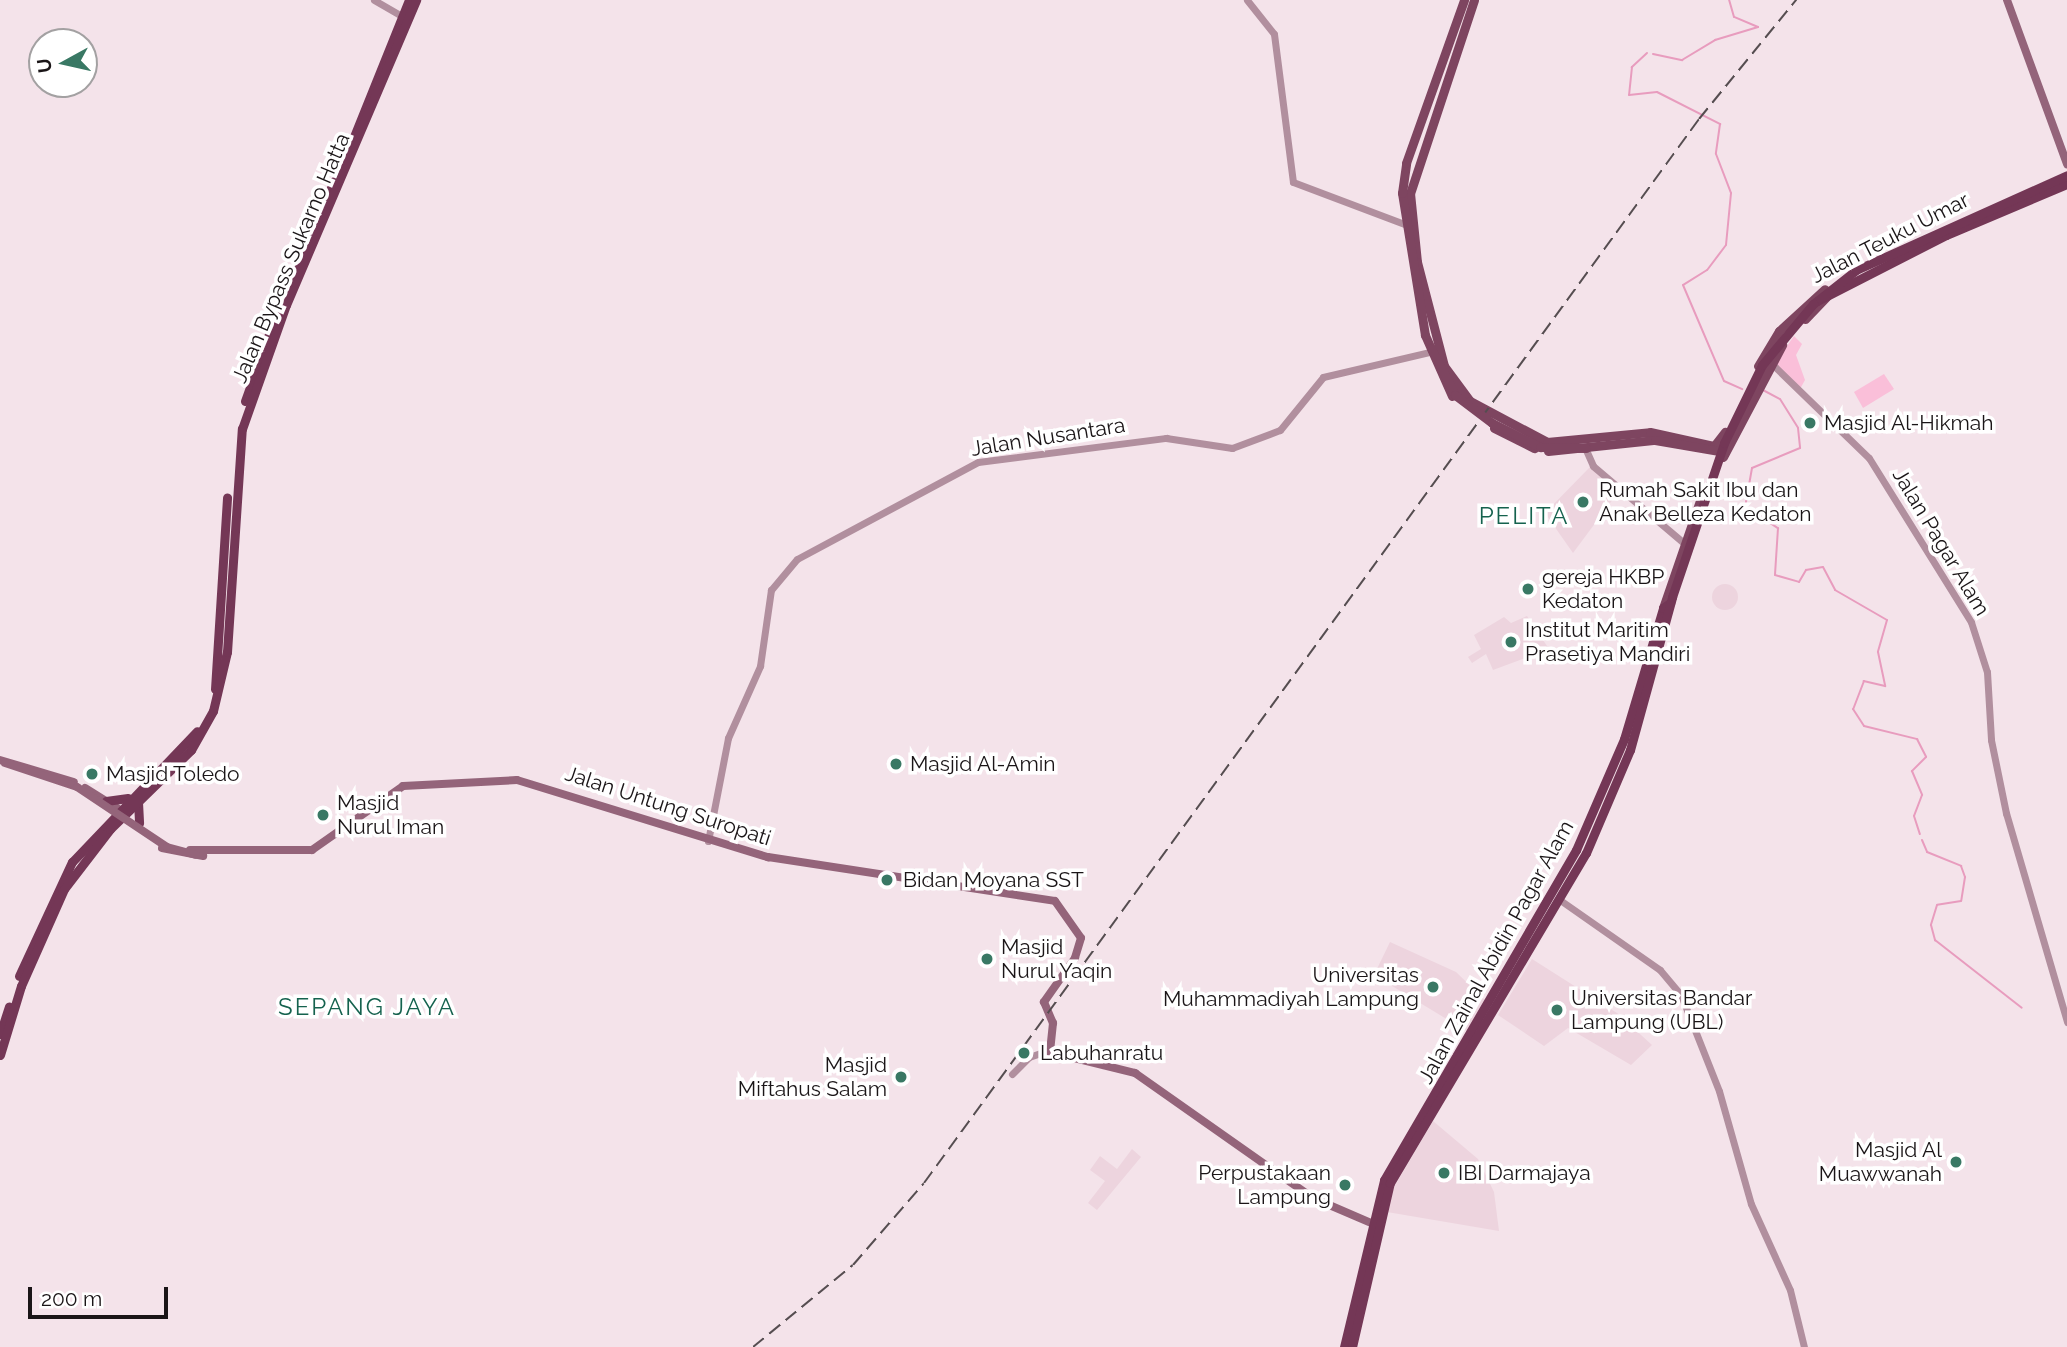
<!DOCTYPE html>
<html>
<head>
<meta charset="utf-8">
<style>
  body { margin:0 }
  #map { position:relative; width:2067px; height:1347px; overflow:hidden; background:#f4e3ea; font-family:Raleway,sans-serif }
  div>[style] { position:absolute }
  [style*='--x'] { left:calc(var(--x)*1px); top:calc(var(--y)*1px); width:calc(var(--w)*1px); rotate:calc(var(--a)*1deg) }
  .built>* { inset:0; background:#edd4de }
  .round { border-radius:50% }
  .green>* { inset:0; background:#fabfd9 }
  .stream>* { height:2px; margin:-1px; padding:0 1px; transform-origin:1px; border-radius:1px; background:#e89cbe }
  .tertiary>* { height:7px; margin:-3.5px; padding:0 3.5px; transform-origin:3.5px; border-radius:3.5px; background:#b18f9e }
  .secondary>* { height:8px; margin:-4px; padding:0 4px; transform-origin:4px; border-radius:4px; background:#94647a }
  .primary>* { height:9px; margin:-4.5px; padding:0 4.5px; transform-origin:4.5px; border-radius:4.5px; background:#7e4560 }
  .trunk>* { height:9px; margin:-4.5px; padding:0 4.5px; transform-origin:4.5px; border-radius:4.5px; background:#743756 }
  .rail>* { height:2px; margin-top:-1px; transform-origin:0; background:repeating-linear-gradient(90deg,#554d50 0 14px,transparent 0 21px) }
  .secondary-bridge>* { height:8px; margin:-4px; padding:0 4px; transform-origin:4px; border-radius:4px; background:#94647a }
  .primary-bridge>* { height:9px; margin:-4.5px; padding:0 4.5px; transform-origin:4.5px; border-radius:4.5px; background:#7e4560 }
  .trunk-bridge>* { height:9px; margin:-4.5px; padding:0 4.5px; transform-origin:4.5px; border-radius:4.5px; background:#743756 }
  .dots>* { width:19px; height:19px; translate:-50% -50%; box-sizing:border-box; border:4px solid #fff; border-radius:50% }
  span { translate:-50% -50%; white-space:nowrap; text-align:center; line-height:1.15; -webkit-text-stroke:7px #fff; paint-order:stroke }
  .street-label { font-size:21px; color:#1a1517 }
  .poi-label { font-size:21px; color:#1a1517 }
  .left { translate:0 -50%; text-align:left }
  .right { translate:-100% -50%; text-align:right }
  .quarter-label { font-size:24px; color:#15624e; letter-spacing:2px }
  .north { position:absolute; left:28px; top:28px; width:70px; height:70px; box-sizing:border-box; background:#fff; border:2px solid #a3a1a2; border-radius:50%; rotate:262deg; font-size:19px; font-weight:700; line-height:28px; text-align:center; color:#1a1517 }
  .north::after { content:''; display:block; margin:auto; width:24px; height:32px; background:#397864; clip-path:polygon(50% 0,100% 100%,50% 72%,0 100%) }
  .scale { position:absolute; left:28px; top:1287px; width:140px; height:32px; box-sizing:border-box; border:4px solid #1a1517; border-top:0; padding-left:9px; font-size:21px; line-height:24px; white-space:nowrap; color:#1a1517; -webkit-text-stroke:5px #fff; paint-order:stroke }
</style>
</head>
<body>
<div id="map">
  <div class="built">
    <div style="clip-path:polygon(1590px 467px,1619px 491px,1573px 553px,1545px 513px)"></div>
    <div class="round" style="left:1712px;top:584px;width:26px;height:26px"></div>
    <div style="clip-path:polygon(1527px 616px,1549px 649px,1493px 670px,1486px 654px,1472px 663px,1468px 657px,1481px 649px,1474px 635px,1504px 617px,1511px 623px)"></div>
    <div style="clip-path:polygon(1390px 942px,1456px 972px,1485px 1000px,1468px 1032px,1374px 975px)"></div>
    <div style="clip-path:polygon(1532px 959px,1617px 1013px,1652px 1045px,1631px 1065px,1568px 1028px,1544px 1046px,1498px 1015px)"></div>
    <div style="clip-path:polygon(1433px 1121px,1478px 1159px,1494px 1192px,1499px 1231px,1387px 1212px,1394px 1187px)"></div>
    <div style="clip-path:polygon(1132px 1149px,1141px 1157px,1097px 1210px,1088px 1203px,1105px 1181px,1090px 1170px,1100px 1156px,1117px 1169px)"></div>
  </div>
  <div class="green">
    <div style="clip-path:polygon(1794px 336px,1802px 344px,1796px 355px,1805px 380px,1800px 389px,1774px 365px)"></div>
    <div style="clip-path:polygon(1884px 374px,1894px 389px,1863px 408px,1854px 392px)"></div>
  </div>
  <div class="stream">
    <div style="--x:1647;--y:53;--w:21;--a:137"></div>
    <div style="--x:1632;--y:67;--w:28;--a:96"></div>
    <div style="--x:1629;--y:95;--w:28;--a:-6"></div>
    <div style="--x:1657;--y:92;--w:71;--a:26.9"></div>
    <div style="--x:1720;--y:124;--w:30;--a:98"></div>
    <div style="--x:1716;--y:154;--w:42;--a:69"></div>
    <div style="--x:1731;--y:193;--w:52;--a:95.5"></div>
    <div style="--x:1726;--y:245;--w:31;--a:127"></div>
    <div style="--x:1707;--y:270;--w:28;--a:148"></div>
    <div style="--x:1683;--y:285;--w:104;--a:66.9"></div>
    <div style="--x:1724;--y:381;--w:20;--a:24"></div>
    <div style="--x:1653;--y:54;--w:30;--a:12"></div>
    <div style="--x:1682;--y:60;--w:39;--a:-31"></div>
    <div style="--x:1715;--y:40;--w:45;--a:-16.8"></div>
    <div style="--x:1758;--y:27;--w:26;--a:-157"></div>
    <div style="--x:1734;--y:17;--w:18;--a:-106"></div>
    <div style="--x:1761;--y:389;--w:21;--a:28"></div>
    <div style="--x:1780;--y:399;--w:34;--a:58"></div>
    <div style="--x:1798;--y:428;--w:20;--a:84"></div>
    <div style="--x:1800;--y:448;--w:52;--a:157.4"></div>
    <div style="--x:1752;--y:468;--w:39;--a:100"></div>
    <div style="--x:1745;--y:506;--w:40;--a:34"></div>
    <div style="--x:1778;--y:528;--w:47;--a:93.7"></div>
    <div style="--x:1775;--y:575;--w:25;--a:16"></div>
    <div style="--x:1799;--y:582;--w:14;--a:-60"></div>
    <div style="--x:1806;--y:570;--w:17;--a:-10"></div>
    <div style="--x:1823;--y:567;--w:26;--a:62"></div>
    <div style="--x:1835;--y:590;--w:60;--a:30"></div>
    <div style="--x:1887;--y:620;--w:33;--a:106"></div>
    <div style="--x:1878;--y:652;--w:35;--a:78"></div>
    <div style="--x:1885;--y:686;--w:22;--a:-167"></div>
    <div style="--x:1864;--y:681;--w:30;--a:111"></div>
    <div style="--x:1853;--y:709;--w:20;--a:57"></div>
    <div style="--x:1864;--y:726;--w:55;--a:13.8"></div>
    <div style="--x:1917;--y:739;--w:20;--a:63"></div>
    <div style="--x:1926;--y:757;--w:20;--a:135"></div>
    <div style="--x:1912;--y:771;--w:26;--a:67"></div>
    <div style="--x:1922;--y:795;--w:22;--a:111"></div>
    <div style="--x:1914;--y:816;--w:19;--a:72"></div>
    <div style="--x:1922;--y:840;--w:13;--a:67"></div>
    <div style="--x:1927;--y:852;--w:37;--a:22"></div>
    <div style="--x:1961;--y:866;--w:12;--a:70"></div>
    <div style="--x:1965;--y:877;--w:24;--a:99"></div>
    <div style="--x:1961;--y:901;--w:24;--a:171"></div>
    <div style="--x:1937;--y:905;--w:21;--a:107"></div>
    <div style="--x:1931;--y:925;--w:16;--a:75"></div>
    <div style="--x:1935;--y:940;--w:110;--a:38"></div>
  </div>
  <div class="tertiary">
    <div style="--x:374;--y:0;--w:34;--a:30"></div>
    <div style="--x:1247;--y:0;--w:43;--a:51.5"></div>
    <div style="--x:1274;--y:34;--w:149;--a:82.7"></div>
    <div style="--x:1293;--y:182;--w:119;--a:20.7"></div>
    <div style="--x:1771;--y:363;--w:136;--a:44.1"></div>
    <div style="--x:1869;--y:458;--w:193;--a:58.1"></div>
    <div style="--x:1971;--y:622;--w:52;--a:72.3"></div>
    <div style="--x:1987;--y:672;--w:68;--a:86.6"></div>
    <div style="--x:1991;--y:740;--w:75;--a:78.4"></div>
    <div style="--x:2006;--y:813;--w:218;--a:73.7"></div>
    <div style="--x:1586;--y:450;--w:17;--a:66"></div>
    <div style="--x:1593;--y:466;--w:121;--a:40.3"></div>
    <div style="--x:708;--y:841;--w:105;--a:-79"></div>
    <div style="--x:728;--y:738;--w:79;--a:-66"></div>
    <div style="--x:760;--y:666;--w:77;--a:-81.8"></div>
    <div style="--x:771;--y:590;--w:40;--a:-50"></div>
    <div style="--x:797;--y:559;--w:205;--a:-28.2"></div>
    <div style="--x:978;--y:462;--w:190;--a:-7.3"></div>
    <div style="--x:1166;--y:438;--w:67;--a:8.6"></div>
    <div style="--x:1232;--y:448;--w:51;--a:-20.6"></div>
    <div style="--x:1280;--y:430;--w:68;--a:-50.9"></div>
    <div style="--x:1323;--y:377;--w:110;--a:-13.2"></div>
    <div style="--x:1560;--y:900;--w:122;--a:35"></div>
    <div style="--x:1660;--y:970;--w:33;--a:50"></div>
    <div style="--x:1681;--y:995;--w:103;--a:68.4"></div>
    <div style="--x:1719;--y:1091;--w:117;--a:74.2"></div>
    <div style="--x:1751;--y:1204;--w:94;--a:65.6"></div>
    <div style="--x:1790;--y:1290;--w:59;--a:76.2"></div>
    <div style="--x:1012;--y:1074;--w:24;--a:-45"></div>
    <div style="--x:1029;--y:1057;--w:21;--a:-19"></div>
  </div>
  <div class="secondary">
    <div style="--x:2007;--y:0;--w:175;--a:69.9"></div>
    <div style="--x:0;--y:760;--w:77;--a:16.6"></div>
    <div style="--x:85;--y:788;--w:39;--a:32"></div>
    <div style="--x:162;--y:848;--w:42;--a:11"></div>
    <div style="--x:190;--y:850;--w:122;--a:0"></div>
    <div style="--x:312;--y:850;--w:111;--a:-35.1"></div>
    <div style="--x:403;--y:786;--w:114;--a:-3"></div>
    <div style="--x:517;--y:780;--w:263;--a:17.1"></div>
    <div style="--x:768;--y:857;--w:290;--a:8.7"></div>
    <div style="--x:1055;--y:901;--w:45;--a:54.9"></div>
    <div style="--x:1081;--y:938;--w:21;--a:107"></div>
    <div style="--x:1075;--y:958;--w:54;--a:125.2"></div>
    <div style="--x:1044;--y:1002;--w:23;--a:67"></div>
    <div style="--x:1053;--y:1023;--w:29;--a:96"></div>
    <div style="--x:1050;--y:1052;--w:88;--a:13.9"></div>
    <div style="--x:1135;--y:1073;--w:218;--a:35.1"></div>
    <div style="--x:1313;--y:1198;--w:63;--a:23.3"></div>
  </div>
  <div class="primary">
    <div style="--x:1474;--y:0;--w:203;--a:108.3"></div>
    <div style="--x:1410;--y:193;--w:69;--a:84.2"></div>
    <div style="--x:1417;--y:262;--w:107;--a:75.4"></div>
    <div style="--x:1444;--y:366;--w:44;--a:53.4"></div>
    <div style="--x:1470;--y:401;--w:87;--a:28"></div>
    <div style="--x:1547;--y:442;--w:103;--a:-5.5"></div>
    <div style="--x:1650;--y:432;--w:66;--a:12.3"></div>
    <div style="--x:1714;--y:446;--w:18;--a:-52"></div>
    <div style="--x:1805;--y:319;--w:32;--a:-46"></div>
    <div style="--x:1758;--y:366;--w:41;--a:-59"></div>
    <div style="--x:1779;--y:331;--w:62;--a:-42.4"></div>
    <div style="--x:1452;--y:396;--w:67;--a:-113.9"></div>
    <div style="--x:1425;--y:335;--w:144;--a:-99.2"></div>
    <div style="--x:1402;--y:193;--w:30;--a:-82"></div>
    <div style="--x:1406;--y:163;--w:173;--a:-70.4"></div>
    <div style="--x:1494;--y:428;--w:45;--a:26.6"></div>
    <div style="--x:1548;--y:451;--w:108;--a:-5.9"></div>
    <div style="--x:1655;--y:440;--w:71;--a:9.7"></div>
    <div style="--x:1723;--y:457;--w:127;--a:-62.2"></div>
    <div style="--x:1663;--y:608;--w:120;--a:-71"></div>
  </div>
  <div class="trunk">
    <div style="--x:349;--y:149;--w:161;--a:-68.1"></div>
    <div style="--x:285;--y:293;--w:122;--a:-66.4"></div>
    <div style="--x:1817;--y:301;--w:145;--a:-27.1"></div>
    <div style="--x:1946;--y:235;--w:131;--a:-22.9"></div>
    <div style="--x:1813;--y:304;--w:55;--a:-38.3"></div>
    <div style="--x:1856;--y:270;--w:231;--a:-24.2"></div>
    <div style="--x:245;--y:401;--w:98;--a:-70.3"></div>
    <div style="--x:215;--y:689;--w:192;--a:-86.4"></div>
    <div style="--x:106;--y:801;--w:22;--a:-8"></div>
    <div style="--x:138;--y:802;--w:21;--a:87"></div>
    <div style="--x:19;--y:976;--w:126;--a:-65.1"></div>
    <div style="--x:72;--y:862;--w:181;--a:-46.3"></div>
    <div style="--x:0;--y:1034;--w:29;--a:-72"></div>
    <div style="--x:0;--y:1055;--w:72;--a:-73.1"></div>
    <div style="--x:21;--y:986;--w:106;--a:-66.1"></div>
    <div style="--x:64;--y:889;--w:76;--a:-52.5"></div>
    <div style="--x:110;--y:829;--w:113;--a:-44.3"></div>
    <div style="--x:191;--y:750;--w:45;--a:-60.6"></div>
    <div style="--x:213;--y:711;--w:61;--a:-76.7"></div>
    <div style="--x:227;--y:652;--w:224;--a:-86.2"></div>
    <div style="--x:242;--y:429;--w:132;--a:-70.5"></div>
    <div style="--x:286;--y:305;--w:332;--a:-66.9"></div>
    <div style="--x:1344;--y:1347;--w:172;--a:-76.5"></div>
    <div style="--x:1384;--y:1180;--w:382;--a:-59.8"></div>
    <div style="--x:1576;--y:850;--w:121;--a:-66.6"></div>
    <div style="--x:1624;--y:739;--w:137;--a:-73.4"></div>
    <div style="--x:1663;--y:608;--w:9;--a:-36"></div>
    <div style="--x:1352;--y:1347;--w:168;--a:-77"></div>
    <div style="--x:1390;--y:1183;--w:384;--a:-59.3"></div>
    <div style="--x:1586;--y:853;--w:112;--a:-66.9"></div>
    <div style="--x:1630;--y:750;--w:159;--a:-74.6"></div>
  </div>
  <div class="rail">
    <div style="--x:753;--y:1347;--w:129;--a:-39.4"></div>
    <div style="--x:853;--y:1265;--w:108;--a:-49.1"></div>
    <div style="--x:924;--y:1183;--w:1316;--a:-53.93"></div>
    <div style="--x:1699;--y:119;--w:154;--a:-50.8"></div>
  </div>
  <div class="secondary-bridge">
    <div style="--x:5;--y:763;--w:76;--a:18.4"></div>
    <div style="--x:77;--y:787;--w:108;--a:33.7"></div>
    <div style="--x:167;--y:847;--w:30;--a:15"></div>
  </div>
  <div class="primary-bridge">
    <div style="--x:1431;--y:348;--w:53;--a:62.9"></div>
    <div style="--x:1455;--y:395;--w:46;--a:37.1"></div>
    <div style="--x:1492;--y:423;--w:54;--a:26.6"></div>
    <div style="--x:1540;--y:447;--w:46;--a:1.2"></div>
  </div>
  <div class="trunk-bridge">
    <div style="--x:1672;--y:597;--w:163;--a:-71.3"></div>
    <div style="--x:1724;--y:443;--w:87;--a:-64"></div>
    <div style="--x:1762;--y:365;--w:80;--a:-50.1"></div>
  </div>
  <div class="dots">
    <div style="left:1810px;top:423px;background:#397864"></div>
    <div style="left:1583px;top:502px;background:#397864"></div>
    <div style="left:1528px;top:589px;background:#397864"></div>
    <div style="left:1511px;top:642px;background:#397864"></div>
    <div style="left:896px;top:764px;background:#397864"></div>
    <div style="left:92px;top:774px;background:#397864"></div>
    <div style="left:323px;top:815px;background:#397864"></div>
    <div style="left:887px;top:880px;background:#397864"></div>
    <div style="left:987px;top:959px;background:#397864"></div>
    <div style="left:1433px;top:987px;background:#397864"></div>
    <div style="left:1557px;top:1010px;background:#397864"></div>
    <div style="left:1024px;top:1053px;background:#397864"></div>
    <div style="left:901px;top:1077px;background:#397864"></div>
    <div style="left:1956px;top:1162px;background:#397864"></div>
    <div style="left:1444px;top:1173px;background:#397864"></div>
    <div style="left:1345px;top:1185px;background:#397864"></div>
  </div>
  <div class="street-label">
    <span style="left:1890px;top:238px;rotate:-27deg">Jalan Teuku Umar</span>
    <span style="left:291px;top:258px;rotate:-67deg">Jalan Bypass Sukarno Hatta</span>
    <span style="left:1048px;top:437px;rotate:-9deg">Jalan Nusantara</span>
    <span style="left:1941px;top:542px;rotate:59deg">Jalan Pagar Alam</span>
    <span style="left:668px;top:806px;rotate:18deg">Jalan Untung Suropati</span>
    <span style="left:1496px;top:952px;rotate:-61deg">Jalan Zainal Abidin Pagar Alam</span>
  </div>
  <div class="poi-label">
    <span class="left" style="left:1824px;top:423px">Masjid Al-Hikmah</span>
    <span class="left" style="left:1599px;top:502px">Rumah Sakit Ibu dan<br>Anak Belleza Kedaton</span>
    <span class="left" style="left:1542px;top:589px">gereja HKBP<br>Kedaton</span>
    <span class="left" style="left:1525px;top:642px">Institut Maritim<br>Prasetiya Mandiri</span>
    <span class="left" style="left:910px;top:764px">Masjid Al-Amin</span>
    <span class="left" style="left:106px;top:774px">Masjid Toledo</span>
    <span class="left" style="left:337px;top:815px">Masjid<br>Nurul Iman</span>
    <span class="left" style="left:903px;top:880px">Bidan Moyana SST</span>
    <span class="left" style="left:1001px;top:959px">Masjid<br>Nurul Yaqin</span>
    <span class="right" style="left:1419px;top:987px">Universitas<br>Muhammadiyah Lampung</span>
    <span class="left" style="left:1571px;top:1010px">Universitas Bandar<br>Lampung (UBL)</span>
    <span class="left" style="left:1040px;top:1053px">Labuhanratu</span>
    <span class="right" style="left:887px;top:1077px">Masjid<br>Miftahus Salam</span>
    <span class="right" style="left:1942px;top:1162px">Masjid Al<br>Muawwanah</span>
    <span class="right" style="left:1331px;top:1185px">Perpustakaan<br>Lampung</span>
    <span class="left" style="left:1458px;top:1173px">IBI Darmajaya</span>
  </div>
  <div class="quarter-label">
    <span style="left:1524px;top:516px">PELITA</span>
    <span style="left:367px;top:1007px">SEPANG JAYA</span>
  </div>
  <div class="north">U</div>
  <div class="scale">200 m</div>
</div>
</body>
</html>
